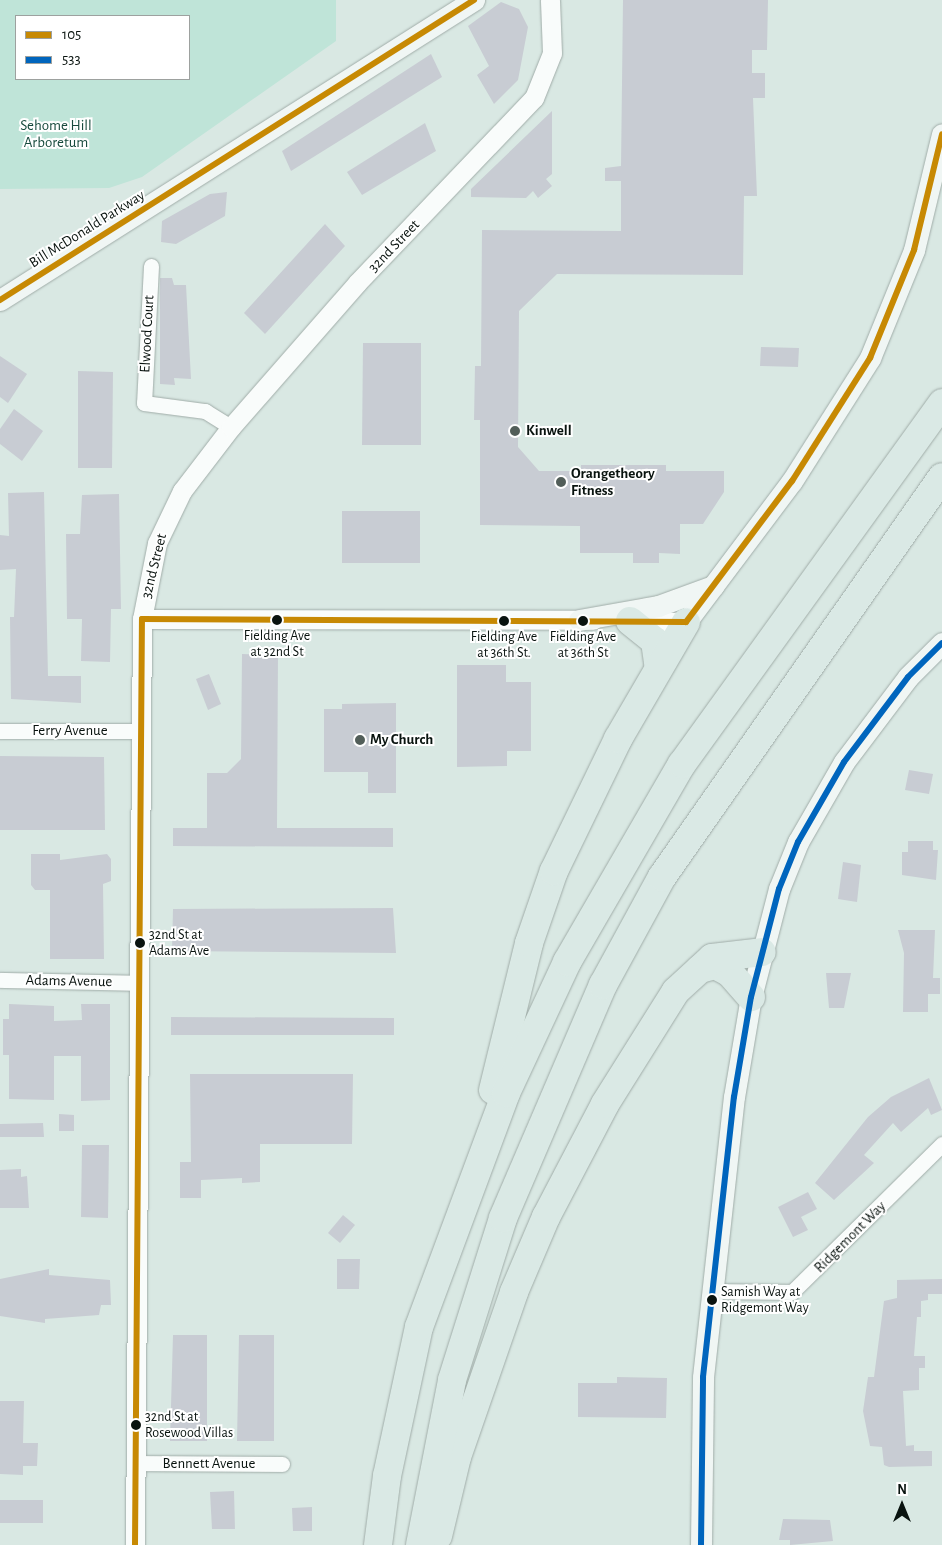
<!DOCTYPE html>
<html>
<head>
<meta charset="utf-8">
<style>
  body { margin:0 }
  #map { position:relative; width:942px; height:1545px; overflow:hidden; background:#d9e8e3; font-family:"Alegreya Sans",sans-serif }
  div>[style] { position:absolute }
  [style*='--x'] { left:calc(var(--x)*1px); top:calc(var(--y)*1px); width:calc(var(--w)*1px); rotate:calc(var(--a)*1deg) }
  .green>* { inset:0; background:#bfe4d8 }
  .building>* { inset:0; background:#c8ccd3 }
  .roads { filter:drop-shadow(0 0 1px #a0aca8) drop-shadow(0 0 1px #a0aca8) }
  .minor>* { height:15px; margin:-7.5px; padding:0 7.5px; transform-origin:7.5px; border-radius:7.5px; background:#f9fcfb }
  .tertiary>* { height:19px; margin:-9.5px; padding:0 9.5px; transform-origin:9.5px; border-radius:9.5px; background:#f9fcfb }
  .secondary>* { height:21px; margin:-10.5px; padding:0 10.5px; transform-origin:10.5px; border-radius:10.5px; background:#f0f6f4 }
  .motorway>* { height:28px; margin:-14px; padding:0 14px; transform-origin:14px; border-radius:14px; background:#dae9e5 }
  .bus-1>* { height:6px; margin:-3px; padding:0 3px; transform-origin:3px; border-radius:3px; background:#c78903 }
  .bus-2>* { height:6px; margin:-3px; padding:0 3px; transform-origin:3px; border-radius:3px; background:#0065bd }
  .dots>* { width:14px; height:14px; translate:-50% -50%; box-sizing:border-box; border:2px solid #fff; border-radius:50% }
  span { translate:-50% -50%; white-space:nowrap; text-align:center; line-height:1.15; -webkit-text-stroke:4px #fff; paint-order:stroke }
  .bus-label { font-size:14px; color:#09130f }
  .left { translate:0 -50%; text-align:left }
  .park-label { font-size:15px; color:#16493c }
  .street-label { font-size:15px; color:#09130f }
  .poi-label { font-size:15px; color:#09130f; font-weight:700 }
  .legend { position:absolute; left:15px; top:15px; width:175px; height:65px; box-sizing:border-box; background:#fff; border:1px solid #9da19f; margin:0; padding:6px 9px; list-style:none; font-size:15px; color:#09130f }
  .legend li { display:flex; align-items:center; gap:10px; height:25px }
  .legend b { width:25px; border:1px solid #9da19f }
  .north { position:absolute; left:877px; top:1480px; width:50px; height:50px; -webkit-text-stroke:4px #fff; paint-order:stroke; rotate:0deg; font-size:14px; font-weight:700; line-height:20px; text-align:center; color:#09130f }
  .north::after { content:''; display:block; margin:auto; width:18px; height:22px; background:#09130f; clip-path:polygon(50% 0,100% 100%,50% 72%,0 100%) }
</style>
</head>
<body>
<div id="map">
  <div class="green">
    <div style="clip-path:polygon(evenodd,0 0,336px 0,336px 41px,142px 177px,109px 188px,0 189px,0 0,189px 16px,189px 79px,16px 79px,16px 16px,189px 16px)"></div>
  </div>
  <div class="building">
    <div style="clip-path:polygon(623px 0,768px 0,767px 50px,752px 50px,752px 73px,765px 73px,765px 98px,753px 98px,757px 196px,744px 196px,743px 275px,557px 274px,519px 311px,518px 447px,539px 471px,581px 471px,581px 465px,666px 465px,666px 471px,724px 471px,724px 492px,703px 524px,680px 524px,680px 554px,659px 553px,659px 563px,633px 563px,633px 553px,580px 553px,580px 526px,480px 525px,480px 420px,474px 420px,475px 366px,481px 366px,482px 230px,621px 231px,621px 181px,605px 181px,605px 168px,621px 166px)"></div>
    <div style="clip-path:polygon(501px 2px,519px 9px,528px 27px,518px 80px,494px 104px,477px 75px,489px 66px,468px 26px)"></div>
    <div style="clip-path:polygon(431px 54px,442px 77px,291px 171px,282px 151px)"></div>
    <div style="clip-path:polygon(552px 111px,552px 174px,546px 179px,552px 186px,538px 198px,533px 191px,526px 198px,471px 197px,471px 189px)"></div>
    <div style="clip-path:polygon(425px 123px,436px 151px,362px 195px,347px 172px)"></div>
    <div style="clip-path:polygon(227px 192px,225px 216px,176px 244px,161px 242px,162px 221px,210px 194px)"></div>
    <div style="clip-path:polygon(325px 224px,345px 246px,265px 334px,244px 313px)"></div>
    <div style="clip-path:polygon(160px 278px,172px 278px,174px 285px,186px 285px,191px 379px,174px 378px,175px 385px,160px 384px)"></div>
    <div style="clip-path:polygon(363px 343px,421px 343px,421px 445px,362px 445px)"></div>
    <div style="clip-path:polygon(761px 347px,799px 348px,798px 367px,760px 366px)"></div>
    <div style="clip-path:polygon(0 356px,27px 374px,8px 403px,0 397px)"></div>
    <div style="clip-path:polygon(78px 371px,113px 372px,112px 468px,78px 468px)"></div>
    <div style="clip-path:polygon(14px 409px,43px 431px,22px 461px,0 444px,0 429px)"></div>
    <div style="clip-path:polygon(44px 492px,48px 676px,81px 676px,81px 703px,11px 699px,10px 617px,14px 617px,16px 569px,0 570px,0 535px,9px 536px,8px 493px)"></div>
    <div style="clip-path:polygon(119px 494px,121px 609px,111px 609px,110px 662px,81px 661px,82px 619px,67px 619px,66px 534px,80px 534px,82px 495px)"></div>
    <div style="clip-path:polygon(342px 511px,420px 511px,420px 563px,342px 563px)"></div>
    <div style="clip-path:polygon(242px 654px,278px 655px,277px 828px,393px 828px,393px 847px,173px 846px,173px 828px,207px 828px,207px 773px,227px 773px,241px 759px)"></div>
    <div style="clip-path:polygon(457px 665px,506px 665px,506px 682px,531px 682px,531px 751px,507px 751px,507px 766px,457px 767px)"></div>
    <div style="clip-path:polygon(209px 674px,221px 704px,208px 710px,196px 679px)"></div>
    <div style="clip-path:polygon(396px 703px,396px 793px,368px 793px,368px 772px,324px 772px,324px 709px,342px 709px,342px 704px)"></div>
    <div style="clip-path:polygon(0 756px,104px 757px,105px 830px,0 830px)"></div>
    <div style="clip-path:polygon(909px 770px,933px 774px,929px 794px,905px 790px)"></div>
    <div style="clip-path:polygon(908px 841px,933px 841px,933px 850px,938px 850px,936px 880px,902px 875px,902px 852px,908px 852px)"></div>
    <div style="clip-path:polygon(31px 854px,60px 854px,60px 860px,107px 854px,111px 859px,111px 881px,103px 884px,104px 959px,50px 959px,50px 890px,35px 890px,31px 885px)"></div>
    <div style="clip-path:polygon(843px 862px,861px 865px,857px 902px,838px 899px)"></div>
    <div style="clip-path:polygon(393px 908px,396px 953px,172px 951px,173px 909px)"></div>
    <div style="clip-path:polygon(898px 930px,935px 930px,933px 978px,940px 978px,940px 994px,928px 994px,928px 1012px,903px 1012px,904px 953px)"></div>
    <div style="clip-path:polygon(826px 973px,851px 973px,844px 1008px,829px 1008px)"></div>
    <div style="clip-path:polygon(9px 1004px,54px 1006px,54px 1021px,82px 1020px,81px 1004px,110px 1004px,110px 1100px,81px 1101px,81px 1056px,54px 1056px,54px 1100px,9px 1099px,9px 1055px,3px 1055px,3px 1019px,9px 1019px)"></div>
    <div style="clip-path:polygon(171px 1017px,394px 1018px,394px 1035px,171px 1035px)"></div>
    <div style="clip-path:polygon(190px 1074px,353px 1074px,352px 1144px,260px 1144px,260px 1182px,242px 1183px,242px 1178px,201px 1180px,201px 1198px,180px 1198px,180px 1162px,191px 1162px)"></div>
    <div style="clip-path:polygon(929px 1078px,942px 1110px,931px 1115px,928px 1108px,901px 1132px,893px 1123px,864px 1155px,874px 1163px,834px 1200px,815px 1183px,868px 1117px,891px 1097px)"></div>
    <div style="clip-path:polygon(59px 1114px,74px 1115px,74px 1131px,59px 1131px)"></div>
    <div style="clip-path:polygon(43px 1123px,44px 1137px,0 1137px,0 1124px)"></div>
    <div style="clip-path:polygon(82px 1145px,109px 1145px,108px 1218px,81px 1217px)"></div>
    <div style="clip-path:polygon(21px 1169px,21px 1177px,27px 1176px,29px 1208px,0 1208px,0 1170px)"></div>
    <div style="clip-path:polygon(808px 1192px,817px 1209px,801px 1217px,808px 1230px,793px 1237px,778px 1207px)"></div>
    <div style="clip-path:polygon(343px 1215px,355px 1225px,340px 1243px,328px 1233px)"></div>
    <div style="clip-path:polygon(337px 1259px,360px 1259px,359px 1289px,337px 1289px)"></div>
    <div style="clip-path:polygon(49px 1269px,49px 1275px,110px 1280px,111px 1305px,101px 1305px,99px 1315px,45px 1319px,45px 1323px,0 1316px,0 1279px)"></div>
    <div style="clip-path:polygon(942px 1279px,942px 1294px,928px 1294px,928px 1300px,921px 1301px,921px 1317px,917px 1317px,914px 1356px,925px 1356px,925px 1368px,919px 1368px,919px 1390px,903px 1391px,906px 1446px,914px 1445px,914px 1451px,932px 1451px,932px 1466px,889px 1467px,884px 1465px,882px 1447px,870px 1446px,863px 1411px,868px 1377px,874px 1377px,884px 1301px,897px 1298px,897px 1280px)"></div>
    <div style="clip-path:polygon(173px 1335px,207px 1335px,207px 1441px,170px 1441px)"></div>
    <div style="clip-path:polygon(239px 1335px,274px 1335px,274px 1441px,237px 1441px)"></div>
    <div style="clip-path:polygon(617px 1377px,667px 1378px,666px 1418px,578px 1417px,578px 1383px,617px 1383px)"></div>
    <div style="clip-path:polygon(0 1401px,24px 1401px,23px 1443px,38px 1443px,37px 1466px,23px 1466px,23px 1475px,0 1474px)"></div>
    <div style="clip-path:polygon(234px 1491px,235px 1529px,212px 1529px,210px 1492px)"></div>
    <div style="clip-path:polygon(0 1500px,43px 1500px,43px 1523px,0 1523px)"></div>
    <div style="clip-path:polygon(312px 1507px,312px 1531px,293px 1531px,292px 1508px)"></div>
    <div style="clip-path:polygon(783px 1519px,830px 1520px,833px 1541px,790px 1545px,790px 1540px,779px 1540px)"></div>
  </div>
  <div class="roads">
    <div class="minor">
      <div style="--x:151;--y:266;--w:137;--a:92.9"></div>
      <div style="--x:144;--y:403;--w:62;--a:7.5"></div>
      <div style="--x:205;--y:411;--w:31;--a:32"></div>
      <div style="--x:0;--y:731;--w:141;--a:0"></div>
      <div style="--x:0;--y:980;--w:138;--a:1.2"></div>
      <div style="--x:712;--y:1291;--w:80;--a:0.7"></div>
      <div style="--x:792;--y:1292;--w:211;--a:-44.6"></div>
      <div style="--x:136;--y:1463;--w:146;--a:0.4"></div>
    </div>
    <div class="tertiary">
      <div style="--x:142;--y:619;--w:451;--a:0.1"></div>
      <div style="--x:628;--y:621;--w:58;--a:1"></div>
      <div style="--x:135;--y:1545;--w:926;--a:-89.57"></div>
      <div style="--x:142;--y:619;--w:77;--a:-78.8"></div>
      <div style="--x:157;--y:543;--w:58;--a:-64.3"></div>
      <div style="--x:182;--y:491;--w:81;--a:-52.6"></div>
      <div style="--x:231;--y:427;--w:191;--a:-48.8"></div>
      <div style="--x:357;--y:283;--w:256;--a:-46.3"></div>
      <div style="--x:534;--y:98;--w:48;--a:-68.2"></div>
      <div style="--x:552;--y:53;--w:53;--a:-92.2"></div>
    </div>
    <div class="secondary">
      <div style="--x:0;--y:300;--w:561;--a:-32.33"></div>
      <div style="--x:579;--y:620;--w:80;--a:-10"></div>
      <div style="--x:658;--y:606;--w:59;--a:-20"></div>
      <div style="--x:686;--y:622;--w:176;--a:-53.1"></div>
      <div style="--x:792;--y:481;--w:146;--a:-57.6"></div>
      <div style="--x:870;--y:358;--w:117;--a:-67.8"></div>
      <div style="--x:914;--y:250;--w:119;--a:-76.4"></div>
      <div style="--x:701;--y:1545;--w:168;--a:-89.3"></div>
      <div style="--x:703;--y:1377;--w:282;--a:-83.7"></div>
      <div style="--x:734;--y:1097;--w:101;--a:-80.4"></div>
      <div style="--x:751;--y:997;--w:112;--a:-75.5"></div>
      <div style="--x:779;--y:889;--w:51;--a:-68"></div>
      <div style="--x:798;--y:842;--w:92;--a:-60.1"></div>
      <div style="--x:844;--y:762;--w:106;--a:-53"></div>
      <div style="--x:908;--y:677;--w:48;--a:-45"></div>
    </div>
    <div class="motorway">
      <div style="--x:630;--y:621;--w:32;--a:39"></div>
      <div style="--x:655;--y:641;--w:27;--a:82"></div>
      <div style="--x:700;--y:969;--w:16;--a:-15"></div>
      <div style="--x:715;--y:965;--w:17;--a:28"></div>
      <div style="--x:730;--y:973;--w:32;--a:49"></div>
      <div style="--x:493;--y:1090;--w:151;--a:-76.2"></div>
      <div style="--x:529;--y:943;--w:76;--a:-70.9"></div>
      <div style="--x:554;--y:871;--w:147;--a:-64.1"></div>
      <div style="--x:618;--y:739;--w:135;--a:-59.8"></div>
      <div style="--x:438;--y:1536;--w:81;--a:-76.5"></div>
      <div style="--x:457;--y:1457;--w:175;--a:-70.9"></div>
      <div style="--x:514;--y:1292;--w:82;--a:-66.9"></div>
      <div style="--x:546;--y:1217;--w:127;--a:-62.4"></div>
      <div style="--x:605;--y:1104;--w:133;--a:-57.9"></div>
      <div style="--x:676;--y:991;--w:49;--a:-42.5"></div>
      <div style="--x:712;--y:958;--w:50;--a:-6.8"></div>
      <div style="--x:378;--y:1545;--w:70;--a:-82.6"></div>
      <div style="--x:387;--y:1476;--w:152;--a:-77.9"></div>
      <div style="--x:419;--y:1327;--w:250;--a:-69.6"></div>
      <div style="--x:506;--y:1093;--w:145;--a:-65"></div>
      <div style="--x:567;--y:962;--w:229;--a:-59.9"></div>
      <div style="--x:682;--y:764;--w:445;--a:-54.2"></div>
      <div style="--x:420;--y:1545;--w:168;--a:-79"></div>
      <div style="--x:452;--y:1380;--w:170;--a:-72.5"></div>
      <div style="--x:503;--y:1218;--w:254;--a:-66.8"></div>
      <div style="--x:603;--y:985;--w:123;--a:-61.4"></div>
      <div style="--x:662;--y:877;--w:488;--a:-55"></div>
    </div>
  </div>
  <div class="bus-1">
    <div style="--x:0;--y:300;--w:561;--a:-32.33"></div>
    <div style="--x:142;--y:619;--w:544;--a:0.32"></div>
    <div style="--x:686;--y:622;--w:176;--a:-53.1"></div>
    <div style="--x:792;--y:481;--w:146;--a:-57.6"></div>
    <div style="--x:870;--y:358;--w:117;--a:-67.8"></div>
    <div style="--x:914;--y:250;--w:119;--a:-76.4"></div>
    <div style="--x:135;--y:1545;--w:926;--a:-89.57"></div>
  </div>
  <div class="bus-2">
    <div style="--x:701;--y:1545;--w:168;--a:-89.3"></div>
    <div style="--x:703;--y:1377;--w:282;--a:-83.7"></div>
    <div style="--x:734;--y:1097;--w:101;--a:-80.4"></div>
    <div style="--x:751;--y:997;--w:112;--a:-75.5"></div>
    <div style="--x:779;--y:889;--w:51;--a:-68"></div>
    <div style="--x:798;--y:842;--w:92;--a:-60.1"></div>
    <div style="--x:844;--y:762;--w:106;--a:-53"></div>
    <div style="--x:908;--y:677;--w:48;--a:-45"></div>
  </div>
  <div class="dots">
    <div style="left:515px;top:431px;background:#525e59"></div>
    <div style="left:561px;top:482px;background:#525e59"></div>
    <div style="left:277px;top:620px;background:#09130f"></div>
    <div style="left:504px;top:621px;background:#09130f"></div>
    <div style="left:583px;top:621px;background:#09130f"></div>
    <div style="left:360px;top:740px;background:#525e59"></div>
    <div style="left:140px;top:943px;background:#09130f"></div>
    <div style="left:712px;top:1300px;background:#09130f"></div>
    <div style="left:136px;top:1425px;background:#09130f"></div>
  </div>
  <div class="bus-label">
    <span style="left:277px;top:644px">Fielding Ave<br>at 32nd St</span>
    <span style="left:504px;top:645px">Fielding Ave<br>at 36th St.</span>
    <span style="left:583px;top:645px">Fielding Ave<br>at 36th St</span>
    <span class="left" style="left:149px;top:943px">32nd St at<br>Adams Ave</span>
    <span class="left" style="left:721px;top:1300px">Samish Way at<br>Ridgemont Way</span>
    <span class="left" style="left:145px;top:1425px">32nd St at<br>Rosewood Villas</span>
  </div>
  <div class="park-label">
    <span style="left:56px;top:134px">Sehome Hill<br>Arboretum</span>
  </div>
  <div class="street-label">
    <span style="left:87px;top:229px;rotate:-32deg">Bill McDonald Parkway</span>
    <span style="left:394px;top:246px;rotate:-46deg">32nd Street</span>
    <span style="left:147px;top:334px;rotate:-87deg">Elwood Court</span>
    <span style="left:154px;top:566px;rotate:-76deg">32nd Street</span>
    <span style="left:70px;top:731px">Ferry Avenue</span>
    <span style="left:69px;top:981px;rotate:1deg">Adams Avenue</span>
    <span style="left:850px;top:1237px;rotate:-45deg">Ridgemont Way</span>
    <span style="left:209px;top:1464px">Bennett Avenue</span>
  </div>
  <div class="poi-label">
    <span class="left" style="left:526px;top:431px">Kinwell</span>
    <span class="left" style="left:571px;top:482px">Orangetheory<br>Fitness</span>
    <span class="left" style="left:370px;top:740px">My Church</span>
  </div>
  <ul class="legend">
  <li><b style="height:6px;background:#c78903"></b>105</li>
  <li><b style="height:6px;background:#0065bd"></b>533</li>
  </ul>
  <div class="north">N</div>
</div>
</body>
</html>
